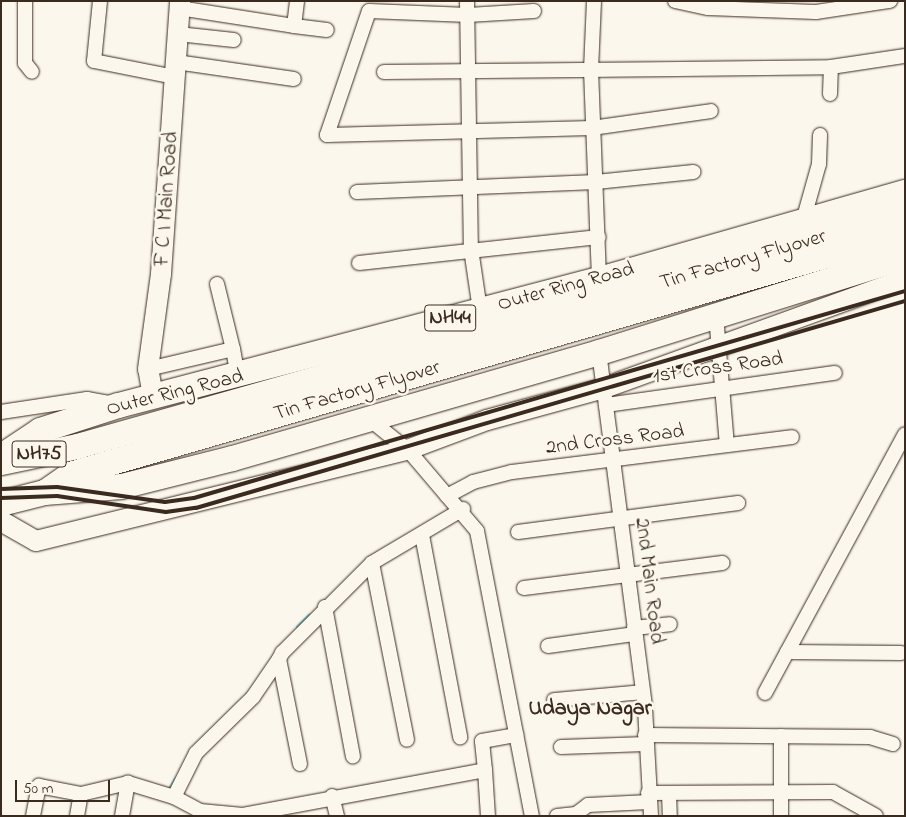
<!DOCTYPE html>
<html>
<head>
<meta charset="utf-8">
<style>
  body { margin:0 }
  #map { position:relative; width:906px; height:817px; overflow:hidden; background:#fbf7ec; font-family:"Indie Flower",sans-serif }
  div>[style] { position:absolute }
  [style*='--x'] { left:calc(var(--x)*1px); top:calc(var(--y)*1px); width:calc(var(--w)*1px); rotate:calc(var(--a)*1deg) }
  .stream>* { height:4px; margin:-2px; padding:0 2px; transform-origin:2px; border-radius:2px; background:#89d9e4 }
  .roads { filter:drop-shadow(0 0 1px #3b2a1e) drop-shadow(0 0 1px #3b2a1e) }
  .street>* { height:14px; margin:-7px; padding:0 7px; transform-origin:7px; border-radius:7px; background:#fbf7ec }
  .secondary>* { height:20px; margin:-10px; padding:0 10px; transform-origin:10px; border-radius:10px; background:#fbf7ec }
  .highway>* { height:25px; margin:-12.5px; padding:0 12.5px; transform-origin:12.5px; border-radius:12.5px; background:#fbf7ec }
  .rail>* { height:4px; margin:-2px; padding:0 2px; transform-origin:2px; border-radius:2px; background:#3b2a1e }
  span { translate:-50% -50%; white-space:nowrap; text-align:center; line-height:1.15; -webkit-text-stroke:5px #fbf7ec; paint-order:stroke }
  .shield-label span { padding:1px 4px; background:#fbf7ec; border:1px solid; border-radius:4px; -webkit-text-stroke-width:0 }
  .shield-label { font-size:20px; color:#3b2a1e; font-weight:700 }
  .street-label { font-size:21px; color:#3b2a1e }
  .neighbourhood-label { font-size:22px; color:#3b2a1e; font-weight:700 }
  .frame { position:absolute; inset:0; border:2px solid #3b2a1e; pointer-events:none }
  .scale { position:absolute; left:15px; top:780px; width:95px; height:22px; box-sizing:border-box; border:2px solid #3b2a1e; border-top:0; padding-left:6px; font-size:15px; line-height:18px; white-space:nowrap; color:#3b2a1e; -webkit-text-stroke:4px #fbf7ec; paint-order:stroke }
</style>
</head>
<body>
<div id="map">
  <div class="stream">
    <div style="--x:298;--y:627;--w:16;--a:-45"></div>
    <div style="--x:168;--y:792;--w:15;--a:-58"></div>
  </div>
  <div class="roads">
    <div class="street">
      <div style="--x:25;--y:1;--w:62;--a:90"></div>
      <div style="--x:25;--y:63;--w:11;--a:52"></div>
      <div style="--x:100;--y:1;--w:60;--a:95.7"></div>
      <div style="--x:94;--y:61;--w:83;--a:11.2"></div>
      <div style="--x:467;--y:1;--w:248;--a:89.1"></div>
      <div style="--x:471;--y:249;--w:62;--a:81.6"></div>
      <div style="--x:594;--y:1;--w:69;--a:92.5"></div>
      <div style="--x:591;--y:70;--w:209;--a:87.8"></div>
      <div style="--x:675;--y:1;--w:34;--a:12"></div>
      <div style="--x:708;--y:8;--w:108;--a:2.1"></div>
      <div style="--x:816;--y:12;--w:75;--a:-8.5"></div>
      <div style="--x:179;--y:8;--w:116;--a:8.9"></div>
      <div style="--x:294;--y:26;--w:25;--a:-83"></div>
      <div style="--x:534;--y:11;--w:66;--a:176.5"></div>
      <div style="--x:468;--y:15;--w:99;--a:-177.7"></div>
      <div style="--x:369;--y:11;--w:131;--a:108.7"></div>
      <div style="--x:327;--y:135;--w:265;--a:-1.5"></div>
      <div style="--x:592;--y:128;--w:120;--a:-8.1"></div>
      <div style="--x:294;--y:26;--w:33;--a:7"></div>
      <div style="--x:178;--y:34;--w:56;--a:6.1"></div>
      <div style="--x:176;--y:62;--w:119;--a:8.2"></div>
      <div style="--x:384;--y:72;--w:447;--a:-0.6"></div>
      <div style="--x:831;--y:67;--w:75;--a:-8.5"></div>
      <div style="--x:830;--y:94;--w:27;--a:-88"></div>
      <div style="--x:357;--y:192;--w:239;--a:-2.4"></div>
      <div style="--x:596;--y:182;--w:98;--a:-5.9"></div>
      <div style="--x:803;--y:221;--w:59;--a:-74.3"></div>
      <div style="--x:819;--y:164;--w:29;--a:-88"></div>
      <div style="--x:359;--y:263;--w:241;--a:-6.2"></div>
      <div style="--x:217;--y:284;--w:67;--a:76.2"></div>
      <div style="--x:716;--y:315;--w:130;--a:85.2"></div>
      <div style="--x:599;--y:352;--w:359;--a:82.6"></div>
      <div style="--x:645;--y:708;--w:108;--a:86.8"></div>
      <div style="--x:148;--y:369;--w:87;--a:-13.2"></div>
      <div style="--x:233;--y:349;--w:28;--a:80"></div>
      <div style="--x:606;--y:405;--w:231;--a:-8"></div>
      <div style="--x:1;--y:412;--w:87;--a:-8.6"></div>
      <div style="--x:87;--y:399;--w:22;--a:10"></div>
      <div style="--x:368;--y:418;--w:53;--a:38.8"></div>
      <div style="--x:409;--y:451;--w:105;--a:49.6"></div>
      <div style="--x:477;--y:531;--w:290;--a:79.1"></div>
      <div style="--x:447;--y:496;--w:30;--a:-28"></div>
      <div style="--x:473;--y:482;--w:40;--a:-14.4"></div>
      <div style="--x:512;--y:472;--w:282;--a:-7.1"></div>
      <div style="--x:518;--y:532;--w:222;--a:-7.5"></div>
      <div style="--x:422;--y:535;--w:206;--a:79.3"></div>
      <div style="--x:372;--y:563;--w:180;--a:78.8"></div>
      <div style="--x:524;--y:588;--w:200;--a:-7.2"></div>
      <div style="--x:325;--y:607;--w:152;--a:79.4"></div>
      <div style="--x:634;--y:628;--w:36;--a:-6"></div>
      <div style="--x:548;--y:646;--w:88;--a:-7.9"></div>
      <div style="--x:787;--y:652;--w:114;--a:0.5"></div>
      <div style="--x:765;--y:693;--w:294;--a:-61.6"></div>
      <div style="--x:554;--y:700;--w:89;--a:-5.1"></div>
      <div style="--x:645;--y:735;--w:225;--a:0.5"></div>
      <div style="--x:870;--y:737;--w:24;--a:17"></div>
      <div style="--x:561;--y:747;--w:85;--a:-2"></div>
      <div style="--x:300;--y:764;--w:107;--a:-101.3"></div>
      <div style="--x:279;--y:659;--w:7;--a:-63"></div>
      <div style="--x:282;--y:653;--w:127;--a:-45"></div>
      <div style="--x:372;--y:563;--w:106;--a:-30.7"></div>
      <div style="--x:485;--y:770;--w:29;--a:-96"></div>
      <div style="--x:482;--y:741;--w:35;--a:-10"></div>
      <div style="--x:648;--y:793;--w:185;--a:-0.3"></div>
      <div style="--x:833;--y:792;--w:49;--a:29.2"></div>
      <div style="--x:669;--y:793;--w:23;--a:88"></div>
      <div style="--x:332;--y:796;--w:21;--a:76"></div>
      <div style="--x:174;--y:797;--w:49;--a:-63.4"></div>
      <div style="--x:196;--y:753;--w:80;--a:-44.5"></div>
      <div style="--x:253;--y:697;--w:46;--a:-55.6"></div>
      <div style="--x:33;--y:816;--w:31;--a:-79"></div>
      <div style="--x:39;--y:786;--w:43;--a:10.8"></div>
      <div style="--x:81;--y:794;--w:48;--a:-13.2"></div>
      <div style="--x:128;--y:783;--w:48;--a:16.9"></div>
      <div style="--x:174;--y:797;--w:30;--a:28"></div>
      <div style="--x:200;--y:811;--w:43;--a:5.3"></div>
      <div style="--x:243;--y:815;--w:246;--a:-10.5"></div>
      <div style="--x:485;--y:770;--w:46;--a:86.3"></div>
      <div style="--x:77;--y:816;--w:22;--a:-80"></div>
      <div style="--x:122;--y:816;--w:34;--a:-80"></div>
      <div style="--x:557;--y:816;--w:19;--a:-6"></div>
      <div style="--x:576;--y:814;--w:15;--a:-37"></div>
      <div style="--x:588;--y:805;--w:61;--a:-2.8"></div>
      <div style="--x:781;--y:816;--w:80;--a:-90"></div>
    </div>
    <div class="secondary">
      <div style="--x:153;--y:396;--w:27;--a:-100"></div>
      <div style="--x:148;--y:369;--w:96;--a:-82.2"></div>
      <div style="--x:161;--y:274;--w:274;--a:-86"></div>
      <div style="--x:1;--y:521;--w:40;--a:29.7"></div>
      <div style="--x:36;--y:541;--w:382;--a:-13.8"></div>
      <div style="--x:407;--y:450;--w:85;--a:-20.6"></div>
      <div style="--x:487;--y:420;--w:121;--a:-15.3"></div>
      <div style="--x:604;--y:388;--w:320;--a:-19.9"></div>
    </div>
    <div class="highway">
      <div style="--x:1;--y:456;--w:47;--a:-33.7"></div>
      <div style="--x:40;--y:430;--w:82;--a:-17.8"></div>
      <div style="--x:118;--y:405;--w:497;--a:-14.7"></div>
      <div style="--x:599;--y:279;--w:318;--a:-15.9"></div>
      <div style="--x:1;--y:462;--w:78;--a:-11.9"></div>
      <div style="--x:77;--y:446;--w:860;--a:-15.78"></div>
      <div style="--x:46;--y:491;--w:29;--a:-35"></div>
      <div style="--x:70;--y:474;--w:869;--a:-16.16"></div>
      <div style="--x:1;--y:503;--w:44;--a:-14.3"></div>
      <div style="--x:44;--y:492;--w:77;--a:-4.5"></div>
      <div style="--x:121;--y:486;--w:114;--a:-14.2"></div>
      <div style="--x:232;--y:458;--w:382;--a:-16.1"></div>
      <div style="--x:599;--y:352;--w:321;--a:-17.4"></div>
    </div>
  </div>
  <div class="rail">
    <div style="--x:1;--y:489;--w:56;--a:-2"></div>
    <div style="--x:57;--y:487;--w:109;--a:7.9"></div>
    <div style="--x:165;--y:502;--w:29;--a:-8"></div>
    <div style="--x:194;--y:498;--w:741;--a:-16.23"></div>
    <div style="--x:1;--y:498;--w:56;--a:-2"></div>
    <div style="--x:57;--y:496;--w:110;--a:8.4"></div>
    <div style="--x:166;--y:512;--w:30;--a:-8"></div>
    <div style="--x:196;--y:508;--w:739;--a:-16.28"></div>
  </div>
  <div class="shield-label">
    <span style="left:450px;top:318px">NH44</span>
    <span style="left:39px;top:454px">NH75</span>
  </div>
  <div class="street-label">
    <span style="left:167px;top:199px;rotate:-86deg">F C I Main Road</span>
    <span style="left:743px;top:260px;rotate:-16deg">Tin Factory Flyover</span>
    <span style="left:566px;top:287px;rotate:-15deg">Outer Ring Road</span>
    <span style="left:718px;top:368px;rotate:-8deg">1st Cross Road</span>
    <span style="left:357px;top:391px;rotate:-16deg">Tin Factory Flyover</span>
    <span style="left:175px;top:393px;rotate:-14deg">Outer Ring Road</span>
    <span style="left:615px;top:440px;rotate:-7deg">2nd Cross Road</span>
    <span style="left:649px;top:581px;rotate:83deg">2nd Main Road</span>
  </div>
  <div class="neighbourhood-label">
    <span style="left:590px;top:710px">Udaya Nagar</span>
  </div>
  <div class="frame"></div>
  <div class="scale">50 m</div>
</div>
</body>
</html>
